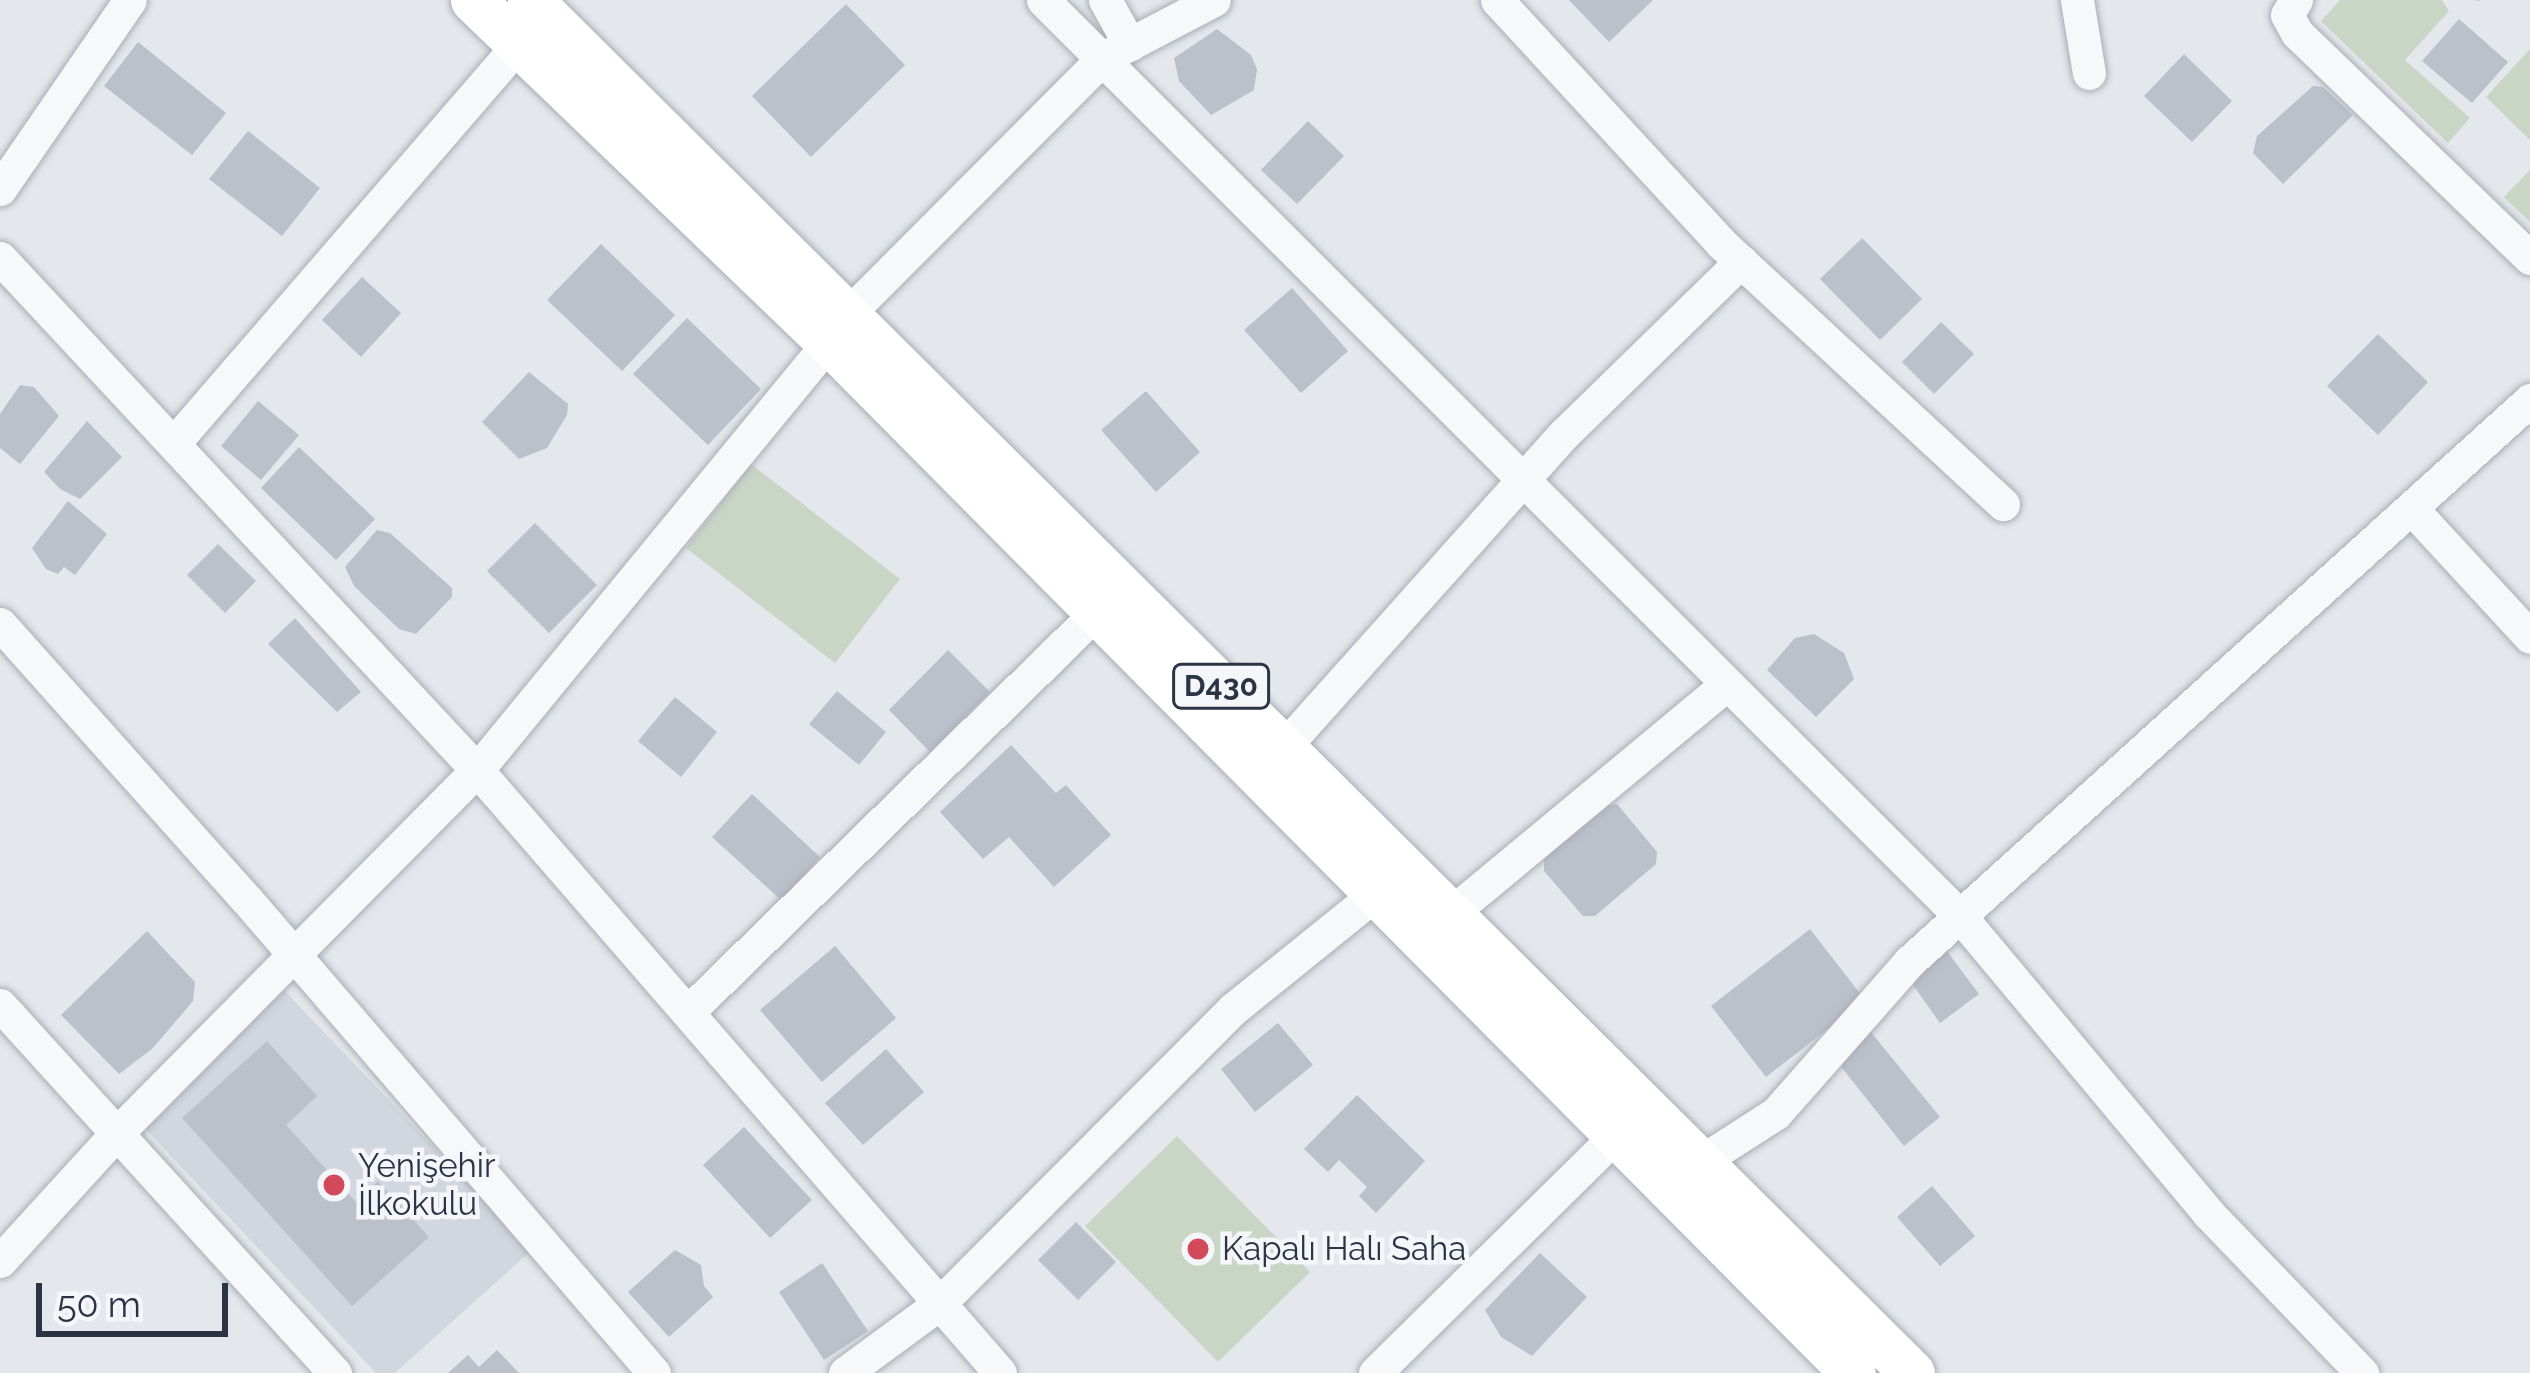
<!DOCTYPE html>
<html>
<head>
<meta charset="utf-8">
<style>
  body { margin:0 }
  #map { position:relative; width:2530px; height:1373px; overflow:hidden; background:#e4e7ec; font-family:Raleway,sans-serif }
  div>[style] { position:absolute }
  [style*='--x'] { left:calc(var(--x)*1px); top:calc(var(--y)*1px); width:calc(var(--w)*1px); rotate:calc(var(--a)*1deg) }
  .built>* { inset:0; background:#d2d6de }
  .green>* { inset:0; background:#c9d6c5 }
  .building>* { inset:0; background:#bbc0ca }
  .path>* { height:4.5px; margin-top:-2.25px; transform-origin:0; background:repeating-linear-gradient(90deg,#c2c5cb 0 9px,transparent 0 18px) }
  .roads { filter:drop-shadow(0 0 3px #a9aeb7) drop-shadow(0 0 3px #a9aeb7) }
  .minor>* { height:33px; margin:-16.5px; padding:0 16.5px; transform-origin:16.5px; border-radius:16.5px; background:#f7f8fa }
  .highway>* { height:45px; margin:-22.5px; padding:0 22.5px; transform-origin:22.5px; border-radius:22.5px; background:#fff }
  .dots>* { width:33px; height:33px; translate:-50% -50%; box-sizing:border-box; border:6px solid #f4f6f9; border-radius:50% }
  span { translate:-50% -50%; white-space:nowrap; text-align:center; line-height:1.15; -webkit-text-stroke:9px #f4f6f9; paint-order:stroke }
  .shield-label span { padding:3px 9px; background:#f4f6f9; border:3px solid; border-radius:9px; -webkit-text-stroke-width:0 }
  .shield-label { font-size:30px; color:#2b3445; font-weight:700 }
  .poi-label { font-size:33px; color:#2b3445 }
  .left { translate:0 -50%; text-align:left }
  .scale { position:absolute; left:36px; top:1283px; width:192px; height:54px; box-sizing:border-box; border:6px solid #2b3445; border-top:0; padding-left:15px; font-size:36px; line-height:42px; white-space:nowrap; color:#2b3445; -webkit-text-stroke:9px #f4f6f9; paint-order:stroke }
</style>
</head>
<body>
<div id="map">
  <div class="built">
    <div style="clip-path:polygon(280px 986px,532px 1250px,395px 1373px,376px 1373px,137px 1120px)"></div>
  </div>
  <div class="green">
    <div style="clip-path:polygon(2340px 0,2442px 0,2449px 11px,2405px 60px,2470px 118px,2448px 143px,2321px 21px)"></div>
    <div style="clip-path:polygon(2530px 49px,2530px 140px,2486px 97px)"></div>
    <div style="clip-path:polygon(2530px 170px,2530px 222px,2504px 197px)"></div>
    <div style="clip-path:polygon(751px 464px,900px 579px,835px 663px,686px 548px)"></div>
    <div style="clip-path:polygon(1177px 1136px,1310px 1272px,1218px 1362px,1085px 1226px)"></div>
  </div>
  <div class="building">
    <div style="clip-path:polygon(1569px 0,1653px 0,1609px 42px)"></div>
    <div style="clip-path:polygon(846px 4px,905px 65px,811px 157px,752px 96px)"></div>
    <div style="clip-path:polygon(2459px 19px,2508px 62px,2472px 103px,2422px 61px)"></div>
    <div style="clip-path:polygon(1217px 29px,1251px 55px,1257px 69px,1254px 90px,1211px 115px,1179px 81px,1174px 58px)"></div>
    <div style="clip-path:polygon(138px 42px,226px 113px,192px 155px,104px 86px)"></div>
    <div style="clip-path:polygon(2184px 54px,2232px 101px,2192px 142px,2144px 96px)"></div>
    <div style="clip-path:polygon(2313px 86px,2323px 87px,2353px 115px,2283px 184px,2253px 153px,2257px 136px)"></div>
    <div style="clip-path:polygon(1308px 121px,1344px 156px,1297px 204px,1261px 170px)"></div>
    <div style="clip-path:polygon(248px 131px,320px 188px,282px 236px,209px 179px)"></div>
    <div style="clip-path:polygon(1862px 238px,1922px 299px,1880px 340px,1820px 279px)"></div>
    <div style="clip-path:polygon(601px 244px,675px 315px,622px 371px,547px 300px)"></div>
    <div style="clip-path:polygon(362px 277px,401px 313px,361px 357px,322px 320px)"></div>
    <div style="clip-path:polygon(1292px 288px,1348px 351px,1301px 393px,1244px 330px)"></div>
    <div style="clip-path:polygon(687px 318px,761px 389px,708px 445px,633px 374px)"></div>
    <div style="clip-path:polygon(1941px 322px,1974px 354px,1934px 394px,1902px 362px)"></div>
    <div style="clip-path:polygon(2378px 334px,2428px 382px,2378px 435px,2327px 386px)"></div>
    <div style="clip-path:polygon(529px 372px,568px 404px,567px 415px,547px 448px,519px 459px,482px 422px)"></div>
    <div style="clip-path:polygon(20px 385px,34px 387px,59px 416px,20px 464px,0 448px,0 414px)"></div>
    <div style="clip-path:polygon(1146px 391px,1200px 452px,1156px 492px,1101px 430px)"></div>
    <div style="clip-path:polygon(258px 401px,299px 435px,261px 480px,221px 446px)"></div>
    <div style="clip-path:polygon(87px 421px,122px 457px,80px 499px,60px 489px,44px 472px)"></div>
    <div style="clip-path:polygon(299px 447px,375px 519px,336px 560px,261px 488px)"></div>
    <div style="clip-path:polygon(68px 501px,107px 534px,75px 575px,64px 567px,58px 574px,46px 569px,32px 548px)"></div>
    <div style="clip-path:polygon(535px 523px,597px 585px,549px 633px,487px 571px)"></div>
    <div style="clip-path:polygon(377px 530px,390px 533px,452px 588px,452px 597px,416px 634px,399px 629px,354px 586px,345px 567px)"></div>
    <div style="clip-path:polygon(218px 544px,256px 581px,225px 613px,187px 575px)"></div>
    <div style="clip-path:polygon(295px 618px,361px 692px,337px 712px,268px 644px)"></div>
    <div style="clip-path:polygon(1814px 634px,1844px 653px,1854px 679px,1816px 717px,1767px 670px,1795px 638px)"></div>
    <div style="clip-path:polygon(948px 650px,990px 692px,930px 752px,889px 710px)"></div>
    <div style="clip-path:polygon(837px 691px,886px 732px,859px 765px,809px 724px)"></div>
    <div style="clip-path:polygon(675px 697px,717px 732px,681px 777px,638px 741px)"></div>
    <div style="clip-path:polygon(1011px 745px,1056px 793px,1066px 785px,1111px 835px,1054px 887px,1009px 837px,983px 859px,940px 812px)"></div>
    <div style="clip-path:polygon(752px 794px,820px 857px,781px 900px,712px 837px)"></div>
    <div style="clip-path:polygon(1617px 804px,1657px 852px,1656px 864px,1595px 916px,1583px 916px,1544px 871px,1544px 859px,1605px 806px)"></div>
    <div style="clip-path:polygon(1810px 929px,1865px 1000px,1766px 1077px,1711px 1006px)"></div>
    <div style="clip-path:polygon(147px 931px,195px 982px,193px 1001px,153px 1048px,119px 1074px,61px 1015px)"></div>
    <div style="clip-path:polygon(835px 946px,896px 1018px,822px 1082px,760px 1010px)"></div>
    <div style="clip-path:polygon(1946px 950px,1979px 994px,1940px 1023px,1908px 978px)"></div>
    <div style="clip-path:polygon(1278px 1023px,1313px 1065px,1255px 1112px,1221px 1069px)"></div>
    <div style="clip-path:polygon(1870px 1031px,1940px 1117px,1904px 1146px,1835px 1059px)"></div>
    <div style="clip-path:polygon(267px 1041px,317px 1096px,286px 1125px,355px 1201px,378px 1181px,429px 1237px,352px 1306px,182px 1118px)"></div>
    <div style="clip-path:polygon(886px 1049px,924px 1092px,863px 1145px,825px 1103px)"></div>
    <div style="clip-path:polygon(1357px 1095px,1425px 1161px,1376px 1213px,1359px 1196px,1367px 1187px,1339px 1160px,1328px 1172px,1304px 1149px)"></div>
    <div style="clip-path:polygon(744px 1127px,812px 1200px,770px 1238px,703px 1165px)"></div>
    <div style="clip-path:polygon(1932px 1186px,1975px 1236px,1940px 1266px,1897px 1217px)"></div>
    <div style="clip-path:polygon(1076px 1222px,1116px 1262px,1078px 1300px,1038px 1260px)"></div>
    <div style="clip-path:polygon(675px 1250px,701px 1265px,704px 1286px,713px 1297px,669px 1337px,628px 1292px)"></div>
    <div style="clip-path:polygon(1540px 1253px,1587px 1297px,1532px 1356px,1501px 1337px,1485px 1310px)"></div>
    <div style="clip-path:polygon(822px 1263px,868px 1331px,824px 1360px,779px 1292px)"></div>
    <div style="clip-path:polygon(497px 1350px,519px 1373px,448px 1373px,468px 1355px,479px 1367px)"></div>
  </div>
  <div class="path">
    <div style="--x:2477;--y:1;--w:1;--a:-90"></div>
  </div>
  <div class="roads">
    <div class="minor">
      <div style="--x:1043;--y:0;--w:1296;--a:44.97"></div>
      <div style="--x:1960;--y:916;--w:388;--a:50.1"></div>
      <div style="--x:2209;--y:1214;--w:221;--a:46.1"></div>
      <div style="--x:1105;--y:0;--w:51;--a:60.9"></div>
      <div style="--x:1497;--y:0;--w:332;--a:47.3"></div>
      <div style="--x:1722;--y:244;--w:383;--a:42.8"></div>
      <div style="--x:2077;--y:0;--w:74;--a:80.7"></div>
      <div style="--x:2296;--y:0;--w:17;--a:121"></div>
      <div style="--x:2287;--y:15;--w:21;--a:61"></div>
      <div style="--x:2297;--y:33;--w:324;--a:44"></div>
      <div style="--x:0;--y:189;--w:229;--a:-55.5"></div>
      <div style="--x:0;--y:258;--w:700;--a:47.03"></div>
      <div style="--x:477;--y:770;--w:798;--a:49.06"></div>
      <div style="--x:847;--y:315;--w:363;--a:-45.1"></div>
      <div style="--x:1103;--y:58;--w:125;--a:-27.6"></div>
      <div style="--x:174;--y:443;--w:526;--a:-49.16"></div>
      <div style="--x:2412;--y:509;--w:174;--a:47.3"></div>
      <div style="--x:0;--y:624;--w:370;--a:48.2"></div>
      <div style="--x:247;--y:900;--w:624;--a:49.29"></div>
      <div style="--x:1283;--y:748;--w:423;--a:-48.2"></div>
      <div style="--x:1565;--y:433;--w:246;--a:-44.3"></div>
      <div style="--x:1450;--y:914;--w:360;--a:-39.7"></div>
      <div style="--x:0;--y:1005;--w:498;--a:47.7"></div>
      <div style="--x:688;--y:1012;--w:569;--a:-44.36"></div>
      <div style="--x:1700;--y:1162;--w:90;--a:-32.8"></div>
      <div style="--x:1776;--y:1113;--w:201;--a:-48.6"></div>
      <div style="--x:1909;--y:962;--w:838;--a:-42.14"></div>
      <div style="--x:0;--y:1261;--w:173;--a:-47.6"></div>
      <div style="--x:117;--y:1133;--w:511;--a:-45.24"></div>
      <div style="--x:477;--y:770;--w:554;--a:-50.57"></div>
      <div style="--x:845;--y:1373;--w:117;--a:-36.3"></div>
      <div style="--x:939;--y:1304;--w:416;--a:-45.1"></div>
      <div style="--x:1233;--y:1009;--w:180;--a:-38.9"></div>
      <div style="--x:1375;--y:1373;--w:337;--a:-44.6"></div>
    </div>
    <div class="highway">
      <div style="--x:473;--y:0;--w:494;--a:43.9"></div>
      <div style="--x:829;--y:342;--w:1453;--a:45.2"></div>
      <div style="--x:530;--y:0;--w:1948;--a:44.81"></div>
    </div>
  </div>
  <div class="dots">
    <div style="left:334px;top:1185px;background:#d1495b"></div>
    <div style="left:1198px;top:1249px;background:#d1495b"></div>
  </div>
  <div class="shield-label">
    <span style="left:1221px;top:686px">D430</span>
  </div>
  <div class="poi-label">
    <span class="left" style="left:358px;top:1185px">Yenişehir<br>İlkokulu</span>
    <span class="left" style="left:1222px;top:1249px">Kapalı Halı Saha</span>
  </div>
  <div class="scale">50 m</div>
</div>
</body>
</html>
